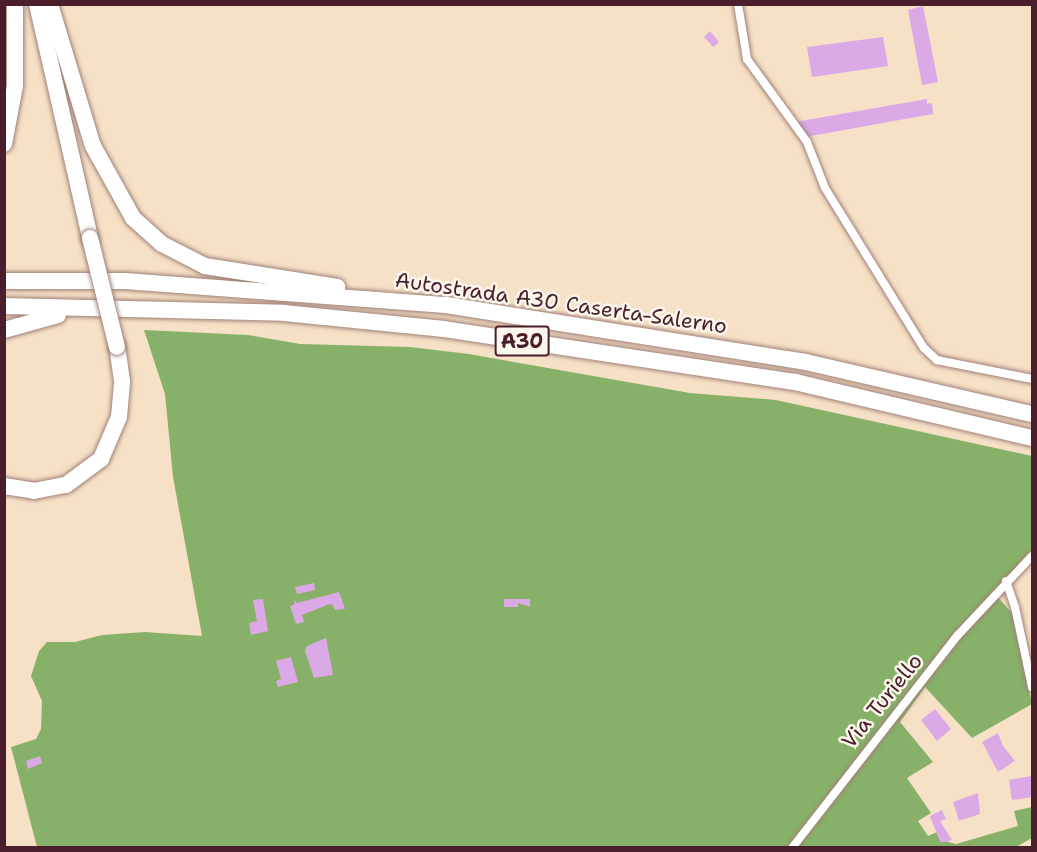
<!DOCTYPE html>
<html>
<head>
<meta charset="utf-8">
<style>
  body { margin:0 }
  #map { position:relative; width:1037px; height:852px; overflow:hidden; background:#f6e0c6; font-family:"Shantell Sans",sans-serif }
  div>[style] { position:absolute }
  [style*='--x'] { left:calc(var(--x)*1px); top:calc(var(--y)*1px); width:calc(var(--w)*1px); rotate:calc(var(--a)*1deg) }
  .forest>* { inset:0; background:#87b168 }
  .building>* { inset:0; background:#dca9e7 }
  .roads { filter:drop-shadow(0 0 2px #a08078) drop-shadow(0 0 2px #a08078) }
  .minor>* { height:8px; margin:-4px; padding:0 4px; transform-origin:4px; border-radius:4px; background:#fff }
  .motorway>* { height:16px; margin:-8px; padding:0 8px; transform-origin:8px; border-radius:8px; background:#fff }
  .bridges { filter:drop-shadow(0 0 2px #a08078) drop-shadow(0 0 2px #a08078) }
  .motorway-bridge>* { height:16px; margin:-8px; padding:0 8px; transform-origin:8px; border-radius:8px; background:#fff }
  span { translate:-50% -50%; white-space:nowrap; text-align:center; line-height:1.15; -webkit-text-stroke:5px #fbf7ec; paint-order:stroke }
  .shield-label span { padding:2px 4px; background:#fbf7ec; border:2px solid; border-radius:4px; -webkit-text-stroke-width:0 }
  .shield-label { font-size:20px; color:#4a1f2b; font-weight:700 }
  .street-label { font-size:21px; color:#4a1f2b }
  .frame { position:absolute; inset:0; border:6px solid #4a1f2b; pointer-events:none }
</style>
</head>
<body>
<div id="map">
  <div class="forest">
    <div style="clip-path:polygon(144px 330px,248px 335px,300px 344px,410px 347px,469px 354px,690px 393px,776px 400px,1032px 456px,1032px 553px,993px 592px,1012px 613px,1032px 704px,972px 738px,925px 687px,900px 722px,933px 762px,907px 778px,931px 813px,918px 821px,928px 836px,942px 830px,948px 842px,956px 844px,1018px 826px,1014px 811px,1032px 807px,1032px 838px,1016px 847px,37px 847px,11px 747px,36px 739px,41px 729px,42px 701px,31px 676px,39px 651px,47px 642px,75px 642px,102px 635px,145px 632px,202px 636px,173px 477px,165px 394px)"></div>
  </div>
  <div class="building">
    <div style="clip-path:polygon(923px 6px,938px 82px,922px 85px,908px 10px)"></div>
    <div style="clip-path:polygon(710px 31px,719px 42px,713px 47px,704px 37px)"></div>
    <div style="clip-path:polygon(883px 37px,888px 66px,812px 77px,807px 47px)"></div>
    <div style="clip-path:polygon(927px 99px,927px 104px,932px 103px,933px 114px,805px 137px,795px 122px)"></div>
    <div style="clip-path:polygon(314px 583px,315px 590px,297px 594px,295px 587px)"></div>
    <div style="clip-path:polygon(339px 592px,345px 609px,335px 610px,332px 604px,327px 605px,302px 615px,304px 622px,296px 624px,290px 606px,295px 604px,293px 599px,297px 603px)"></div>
    <div style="clip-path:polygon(263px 599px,268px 631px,251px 635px,249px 623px,257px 621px,253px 600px)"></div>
    <div style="clip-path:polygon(504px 599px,530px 599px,530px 607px,518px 603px,518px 607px,504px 607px)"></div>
    <div style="clip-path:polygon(326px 638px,333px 675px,314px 678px,305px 651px,307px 646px)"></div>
    <div style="clip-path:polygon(291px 657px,298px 682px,278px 687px,276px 681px,281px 679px,276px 661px)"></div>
    <div style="clip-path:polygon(935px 709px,951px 729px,937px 741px,921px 720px)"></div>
    <div style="clip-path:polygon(998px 733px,1003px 746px,1015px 761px,998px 772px,982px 742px)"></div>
    <div style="clip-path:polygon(40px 756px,42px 763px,28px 769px,26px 761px)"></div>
    <div style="clip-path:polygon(1031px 776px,1032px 797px,1012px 800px,1009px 780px)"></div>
    <div style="clip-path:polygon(978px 793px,980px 814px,959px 821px,953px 802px)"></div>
    <div style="clip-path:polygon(942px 810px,946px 819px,940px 821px,952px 840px,947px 842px,940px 842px,930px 816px)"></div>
  </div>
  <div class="roads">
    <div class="minor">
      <div style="--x:738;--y:4;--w:56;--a:80.7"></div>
      <div style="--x:747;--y:59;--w:102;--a:54.1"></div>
      <div style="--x:807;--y:142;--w:49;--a:68.6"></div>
      <div style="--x:825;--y:188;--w:188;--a:58.3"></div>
      <div style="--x:924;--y:348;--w:18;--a:43"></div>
      <div style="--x:937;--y:360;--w:97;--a:11.3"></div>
      <div style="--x:1006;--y:581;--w:28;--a:71"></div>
      <div style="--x:1015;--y:607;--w:82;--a:78"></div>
      <div style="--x:792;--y:848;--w:270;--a:-52.1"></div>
      <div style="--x:958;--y:635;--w:108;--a:-46.9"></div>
    </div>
    <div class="motorway">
      <div style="--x:37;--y:4;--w:240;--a:77.2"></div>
      <div style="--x:50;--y:4;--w:148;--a:73.2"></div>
      <div style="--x:93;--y:146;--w:82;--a:60.9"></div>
      <div style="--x:133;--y:218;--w:39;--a:42"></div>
      <div style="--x:162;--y:244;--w:48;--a:27.1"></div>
      <div style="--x:205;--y:266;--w:134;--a:9"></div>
      <div style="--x:4;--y:144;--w:59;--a:-79.3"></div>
      <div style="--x:15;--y:86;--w:82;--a:-90"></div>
      <div style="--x:4;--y:281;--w:121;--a:0"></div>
      <div style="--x:125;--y:281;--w:322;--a:4.3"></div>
      <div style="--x:446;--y:305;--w:364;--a:9"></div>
      <div style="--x:806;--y:362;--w:232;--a:13"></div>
      <div style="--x:4;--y:306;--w:280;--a:1.4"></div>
      <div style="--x:284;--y:313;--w:161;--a:5.7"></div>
      <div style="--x:444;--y:329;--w:355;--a:8.6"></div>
      <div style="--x:795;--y:382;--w:244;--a:13.3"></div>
      <div style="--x:4;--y:330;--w:56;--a:-15.5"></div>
      <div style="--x:4;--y:486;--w:30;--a:9"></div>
      <div style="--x:34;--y:491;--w:33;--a:-11"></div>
      <div style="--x:66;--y:485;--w:44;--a:-36.6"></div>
      <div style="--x:101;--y:459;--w:46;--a:-66.8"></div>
      <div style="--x:119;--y:417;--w:36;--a:-85"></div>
      <div style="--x:122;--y:381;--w:34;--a:-98"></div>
    </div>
  </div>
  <div class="bridges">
    <div class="motorway-bridge">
      <div style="--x:90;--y:238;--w:112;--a:76.1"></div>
    </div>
  </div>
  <div class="shield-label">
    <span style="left:522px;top:341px">A30</span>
  </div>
  <div class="street-label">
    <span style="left:561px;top:303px;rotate:8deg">Autostrada A30 Caserta-Salerno</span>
    <span style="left:882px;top:701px;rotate:-51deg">Via Turiello</span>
  </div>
  <div class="frame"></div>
</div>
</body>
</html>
